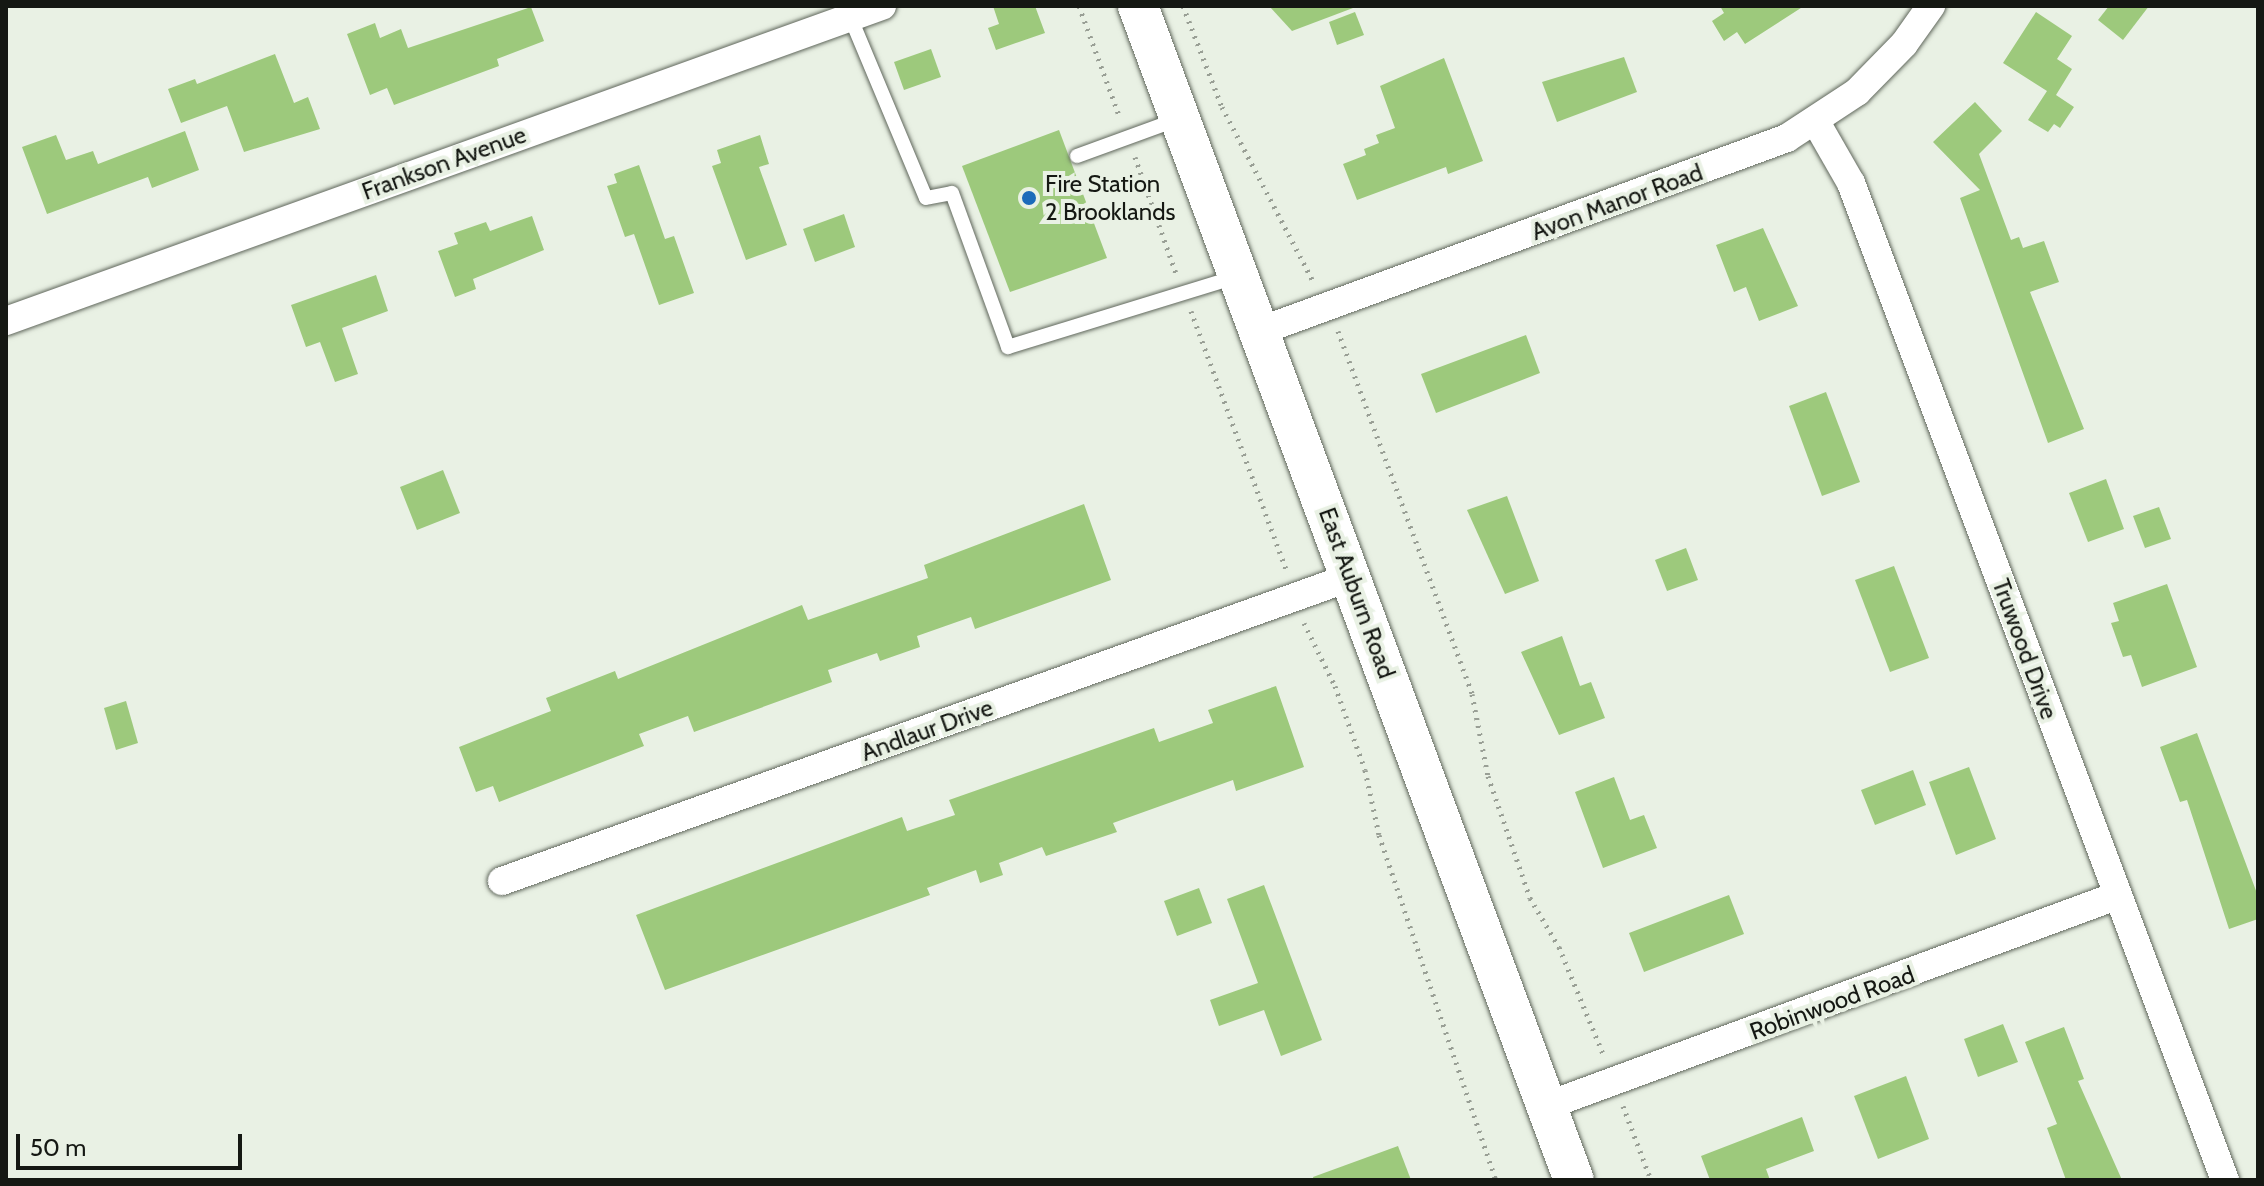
<!DOCTYPE html>
<html>
<head>
<meta charset="utf-8">
<style>
  body { margin:0 }
  #map { position:relative; width:2264px; height:1186px; overflow:hidden; background:#e9f1e4; font-family:Cabin,sans-serif }
  div>[style] { position:absolute }
  [style*='--x'] { left:calc(var(--x)*1px); top:calc(var(--y)*1px); width:calc(var(--w)*1px); rotate:calc(var(--a)*1deg) }
  .building>* { inset:0; background:#9dc97c }
  .path>* { height:5px; margin-top:-2.5px; transform-origin:0; background:repeating-linear-gradient(90deg,#999f95 0 2px,transparent 0 8px) }
  .roads { filter:drop-shadow(0 0 2px #60675c) drop-shadow(0 0 2px #60675c) }
  .lane>* { height:14px; margin:-7px; padding:0 7px; transform-origin:7px; border-radius:7px; background:#fff }
  .street>* { height:28px; margin:-14px; padding:0 14px; transform-origin:14px; border-radius:14px; background:#fff }
  .secondary>* { height:40px; margin:-20px; padding:0 20px; transform-origin:20px; border-radius:20px; background:#fff }
  .dots>* { width:22px; height:22px; translate:-50% -50%; box-sizing:border-box; border:4px solid #e9f1e4; border-radius:50% }
  span { translate:-50% -50%; white-space:nowrap; text-align:center; line-height:1.15; -webkit-text-stroke:8px #e9f1e4; paint-order:stroke }
  .street-label { font-size:24px; color:#151813 }
  .poi-label { font-size:24px; color:#151813 }
  .left { translate:0 -50%; text-align:left }
  .frame { position:absolute; inset:0; border:8px solid #151813; pointer-events:none }
  .scale { position:absolute; left:16px; top:1134px; width:226px; height:36px; box-sizing:border-box; border:4px solid #151813; border-top:0; padding-left:10px; font-size:24px; line-height:28px; white-space:nowrap; color:#151813; -webkit-text-stroke:6px #e9f1e4; paint-order:stroke }
</style>
</head>
<body>
<div id="map">
  <div class="building">
    <div style="clip-path:polygon(993px 6px,1035px 6px,1045px 33px,996px 50px,988px 28px,999px 24px)"></div>
    <div style="clip-path:polygon(1269px 6px,1353px 6px,1353px 8px,1292px 31px)"></div>
    <div style="clip-path:polygon(1720px 6px,1804px 6px,1745px 44px,1737px 32px,1724px 41px,1712px 21px,1724px 13px)"></div>
    <div style="clip-path:polygon(2109px 6px,2149px 6px,2123px 40px,2098px 20px)"></div>
    <div style="clip-path:polygon(531px 7px,544px 41px,497px 59px,499px 66px,394px 105px,387px 88px,370px 95px,347px 34px,375px 23px,380px 38px,401px 29px,408px 48px)"></div>
    <div style="clip-path:polygon(1355px 12px,1364px 35px,1337px 45px,1329px 22px)"></div>
    <div style="clip-path:polygon(2036px 12px,2072px 36px,2057px 59px,2072px 69px,2056px 95px,2074px 107px,2060px 128px,2054px 124px,2048px 132px,2028px 120px,2047px 91px,2003px 63px)"></div>
    <div style="clip-path:polygon(931px 49px,941px 77px,904px 90px,894px 62px)"></div>
    <div style="clip-path:polygon(275px 54px,294px 103px,308px 97px,320px 129px,244px 152px,227px 106px,181px 123px,168px 89px,195px 79px,197px 84px)"></div>
    <div style="clip-path:polygon(1624px 57px,1637px 92px,1557px 122px,1542px 82px)"></div>
    <div style="clip-path:polygon(1444px 58px,1483px 161px,1448px 174px,1446px 167px,1357px 200px,1343px 164px,1366px 155px,1364px 149px,1379px 143px,1376px 135px,1395px 128px,1380px 86px)"></div>
    <div style="clip-path:polygon(1975px 102px,2002px 131px,1979px 154px,2011px 240px,2019px 237px,2023px 248px,2044px 241px,2059px 282px,2030px 292px,2084px 429px,2048px 443px,1960px 198px,1980px 190px,1933px 142px)"></div>
    <div style="clip-path:polygon(1059px 130px,1107px 258px,1010px 292px,962px 166px)"></div>
    <div style="clip-path:polygon(185px 131px,199px 170px,152px 188px,148px 177px,47px 214px,22px 147px,56px 135px,66px 160px,93px 151px,98px 164px)"></div>
    <div style="clip-path:polygon(760px 135px,769px 164px,759px 167px,787px 245px,746px 260px,712px 166px,721px 163px,717px 150px)"></div>
    <div style="clip-path:polygon(639px 165px,665px 239px,674px 236px,694px 293px,659px 305px,634px 234px,625px 237px,607px 186px,617px 183px,614px 174px)"></div>
    <div style="clip-path:polygon(844px 214px,855px 247px,815px 262px,803px 229px)"></div>
    <div style="clip-path:polygon(532px 216px,544px 250px,473px 279px,476px 289px,455px 297px,438px 251px,458px 244px,454px 233px,486px 222px,490px 231px)"></div>
    <div style="clip-path:polygon(1763px 228px,1798px 306px,1759px 321px,1746px 287px,1734px 292px,1716px 245px)"></div>
    <div style="clip-path:polygon(376px 275px,388px 311px,342px 328px,358px 374px,335px 382px,320px 342px,306px 347px,291px 305px)"></div>
    <div style="clip-path:polygon(1526px 335px,1540px 373px,1436px 413px,1421px 374px)"></div>
    <div style="clip-path:polygon(1826px 392px,1860px 482px,1822px 496px,1789px 406px)"></div>
    <div style="clip-path:polygon(443px 470px,460px 513px,417px 530px,400px 487px)"></div>
    <div style="clip-path:polygon(2106px 479px,2124px 529px,2088px 542px,2069px 493px)"></div>
    <div style="clip-path:polygon(1507px 496px,1539px 581px,1505px 594px,1467px 510px)"></div>
    <div style="clip-path:polygon(1084px 504px,1111px 580px,975px 629px,971px 617px,917px 636px,920px 647px,880px 661px,877px 653px,828px 670px,832px 682px,694px 732px,688px 716px,639px 734px,644px 746px,499px 802px,493px 786px,476px 792px,459px 747px,551px 711px,546px 698px,615px 671px,618px 679px,802px 605px,808px 620px,928px 578px,924px 565px)"></div>
    <div style="clip-path:polygon(2159px 507px,2171px 539px,2145px 548px,2133px 516px)"></div>
    <div style="clip-path:polygon(1686px 548px,1698px 580px,1667px 591px,1655px 560px)"></div>
    <div style="clip-path:polygon(1894px 566px,1929px 658px,1890px 672px,1855px 580px)"></div>
    <div style="clip-path:polygon(2167px 584px,2197px 667px,2142px 687px,2131px 655px,2123px 657px,2111px 623px,2119px 621px,2113px 603px)"></div>
    <div style="clip-path:polygon(1562px 636px,1580px 686px,1591px 682px,1605px 718px,1559px 735px,1521px 652px)"></div>
    <div style="clip-path:polygon(1276px 686px,1304px 767px,1236px 791px,1233px 780px,1113px 823px,1117px 832px,1046px 856px,1042px 847px,999px 863px,1003px 875px,980px 883px,976px 870px,927px 888px,930px 895px,665px 990px,636px 915px,902px 817px,907px 831px,955px 815px,949px 800px,1154px 728px,1159px 742px,1213px 723px,1208px 710px)"></div>
    <div style="clip-path:polygon(126px 701px,138px 743px,116px 750px,104px 708px)"></div>
    <div style="clip-path:polygon(2197px 733px,2258px 896px,2258px 919px,2229px 929px,2187px 800px,2180px 802px,2160px 747px)"></div>
    <div style="clip-path:polygon(1969px 767px,1996px 839px,1956px 855px,1929px 782px)"></div>
    <div style="clip-path:polygon(1913px 770px,1926px 805px,1875px 825px,1861px 790px)"></div>
    <div style="clip-path:polygon(1614px 777px,1630px 820px,1644px 815px,1657px 848px,1603px 868px,1575px 792px)"></div>
    <div style="clip-path:polygon(1264px 885px,1322px 1040px,1281px 1056px,1264px 1010px,1219px 1026px,1210px 1000px,1258px 983px,1227px 899px)"></div>
    <div style="clip-path:polygon(1199px 888px,1212px 923px,1177px 936px,1164px 901px)"></div>
    <div style="clip-path:polygon(1729px 895px,1744px 934px,1644px 972px,1629px 933px)"></div>
    <div style="clip-path:polygon(2003px 1024px,2018px 1062px,1978px 1077px,1964px 1039px)"></div>
    <div style="clip-path:polygon(2064px 1027px,2084px 1079px,2078px 1081px,2122px 1180px,2066px 1180px,2047px 1128px,2057px 1124px,2025px 1042px)"></div>
    <div style="clip-path:polygon(1906px 1076px,1929px 1139px,1878px 1159px,1854px 1096px)"></div>
    <div style="clip-path:polygon(1802px 1117px,1814px 1151px,1766px 1169px,1770px 1180px,1710px 1180px,1701px 1156px)"></div>
    <div style="clip-path:polygon(1398px 1146px,1411px 1180px,1314px 1180px,1313px 1177px)"></div>
  </div>
  <div class="path">
    <div style="--x:1079;--y:6;--w:119;--a:69.9"></div>
    <div style="--x:1183;--y:6;--w:108;--a:68.9"></div>
    <div style="--x:1222;--y:107;--w:199;--a:62.4"></div>
    <div style="--x:1135;--y:157;--w:126;--a:70.6"></div>
    <div style="--x:1191;--y:311;--w:278;--a:69.8"></div>
    <div style="--x:1338;--y:331;--w:387;--a:69.7"></div>
    <div style="--x:1472;--y:694;--w:84;--a:79"></div>
    <div style="--x:1488;--y:776;--w:129;--a:71"></div>
    <div style="--x:1530;--y:898;--w:57;--a:59.4"></div>
    <div style="--x:1559;--y:947;--w:118;--a:67.6"></div>
    <div style="--x:1304;--y:623;--w:70;--a:63.8"></div>
    <div style="--x:1335;--y:686;--w:89;--a:70.3"></div>
    <div style="--x:1365;--y:770;--w:66;--a:77.8"></div>
    <div style="--x:1379;--y:835;--w:364;--a:71.3"></div>
    <div style="--x:1623;--y:1106;--w:79;--a:69.3"></div>
  </div>
  <div class="roads">
    <div class="lane">
      <div style="--x:849;--y:14;--w:199;--a:67.3"></div>
      <div style="--x:926;--y:198;--w:26;--a:-11"></div>
      <div style="--x:952;--y:193;--w:164;--a:70"></div>
      <div style="--x:1008;--y:347;--w:238;--a:-17.1"></div>
      <div style="--x:1077;--y:156;--w:105;--a:-20"></div>
    </div>
    <div class="street">
      <div style="--x:1816;--y:122;--w:70;--a:60.2"></div>
      <div style="--x:1851;--y:183;--w:1065;--a:69.44"></div>
      <div style="--x:6;--y:321;--w:931;--a:-19.78"></div>
      <div style="--x:1260;--y:331;--w:561;--a:-20.11"></div>
      <div style="--x:1787;--y:138;--w:84;--a:-33.3"></div>
      <div style="--x:1857;--y:92;--w:67;--a:-45.6"></div>
      <div style="--x:1904;--y:44;--w:47;--a:-54.6"></div>
      <div style="--x:502;--y:881;--w:902;--a:-19.7"></div>
      <div style="--x:1546;--y:1106;--w:607;--a:-20.22"></div>
    </div>
    <div class="secondary">
      <div style="--x:1138;--y:6;--w:1252;--a:69.63"></div>
    </div>
  </div>
  <div class="dots">
    <div style="left:1029px;top:198px;background:#1c6bba"></div>
  </div>
  <div class="street-label">
    <span style="left:444px;top:163px;rotate:-20deg">Frankson Avenue</span>
    <span style="left:1617px;top:202px;rotate:-20deg">Avon Manor Road</span>
    <span style="left:1357px;top:593px;rotate:70deg">East Auburn Road</span>
    <span style="left:2025px;top:649px;rotate:70deg">Truwood Drive</span>
    <span style="left:927px;top:730px;rotate:-20deg">Andlaur Drive</span>
    <span style="left:1832px;top:1003px;rotate:-20deg">Robinwood Road</span>
  </div>
  <div class="poi-label">
    <span class="left" style="left:1045px;top:198px">Fire Station<br>2 Brooklands</span>
  </div>
  <div class="frame"></div>
  <div class="scale">50 m</div>
</div>
</body>
</html>
